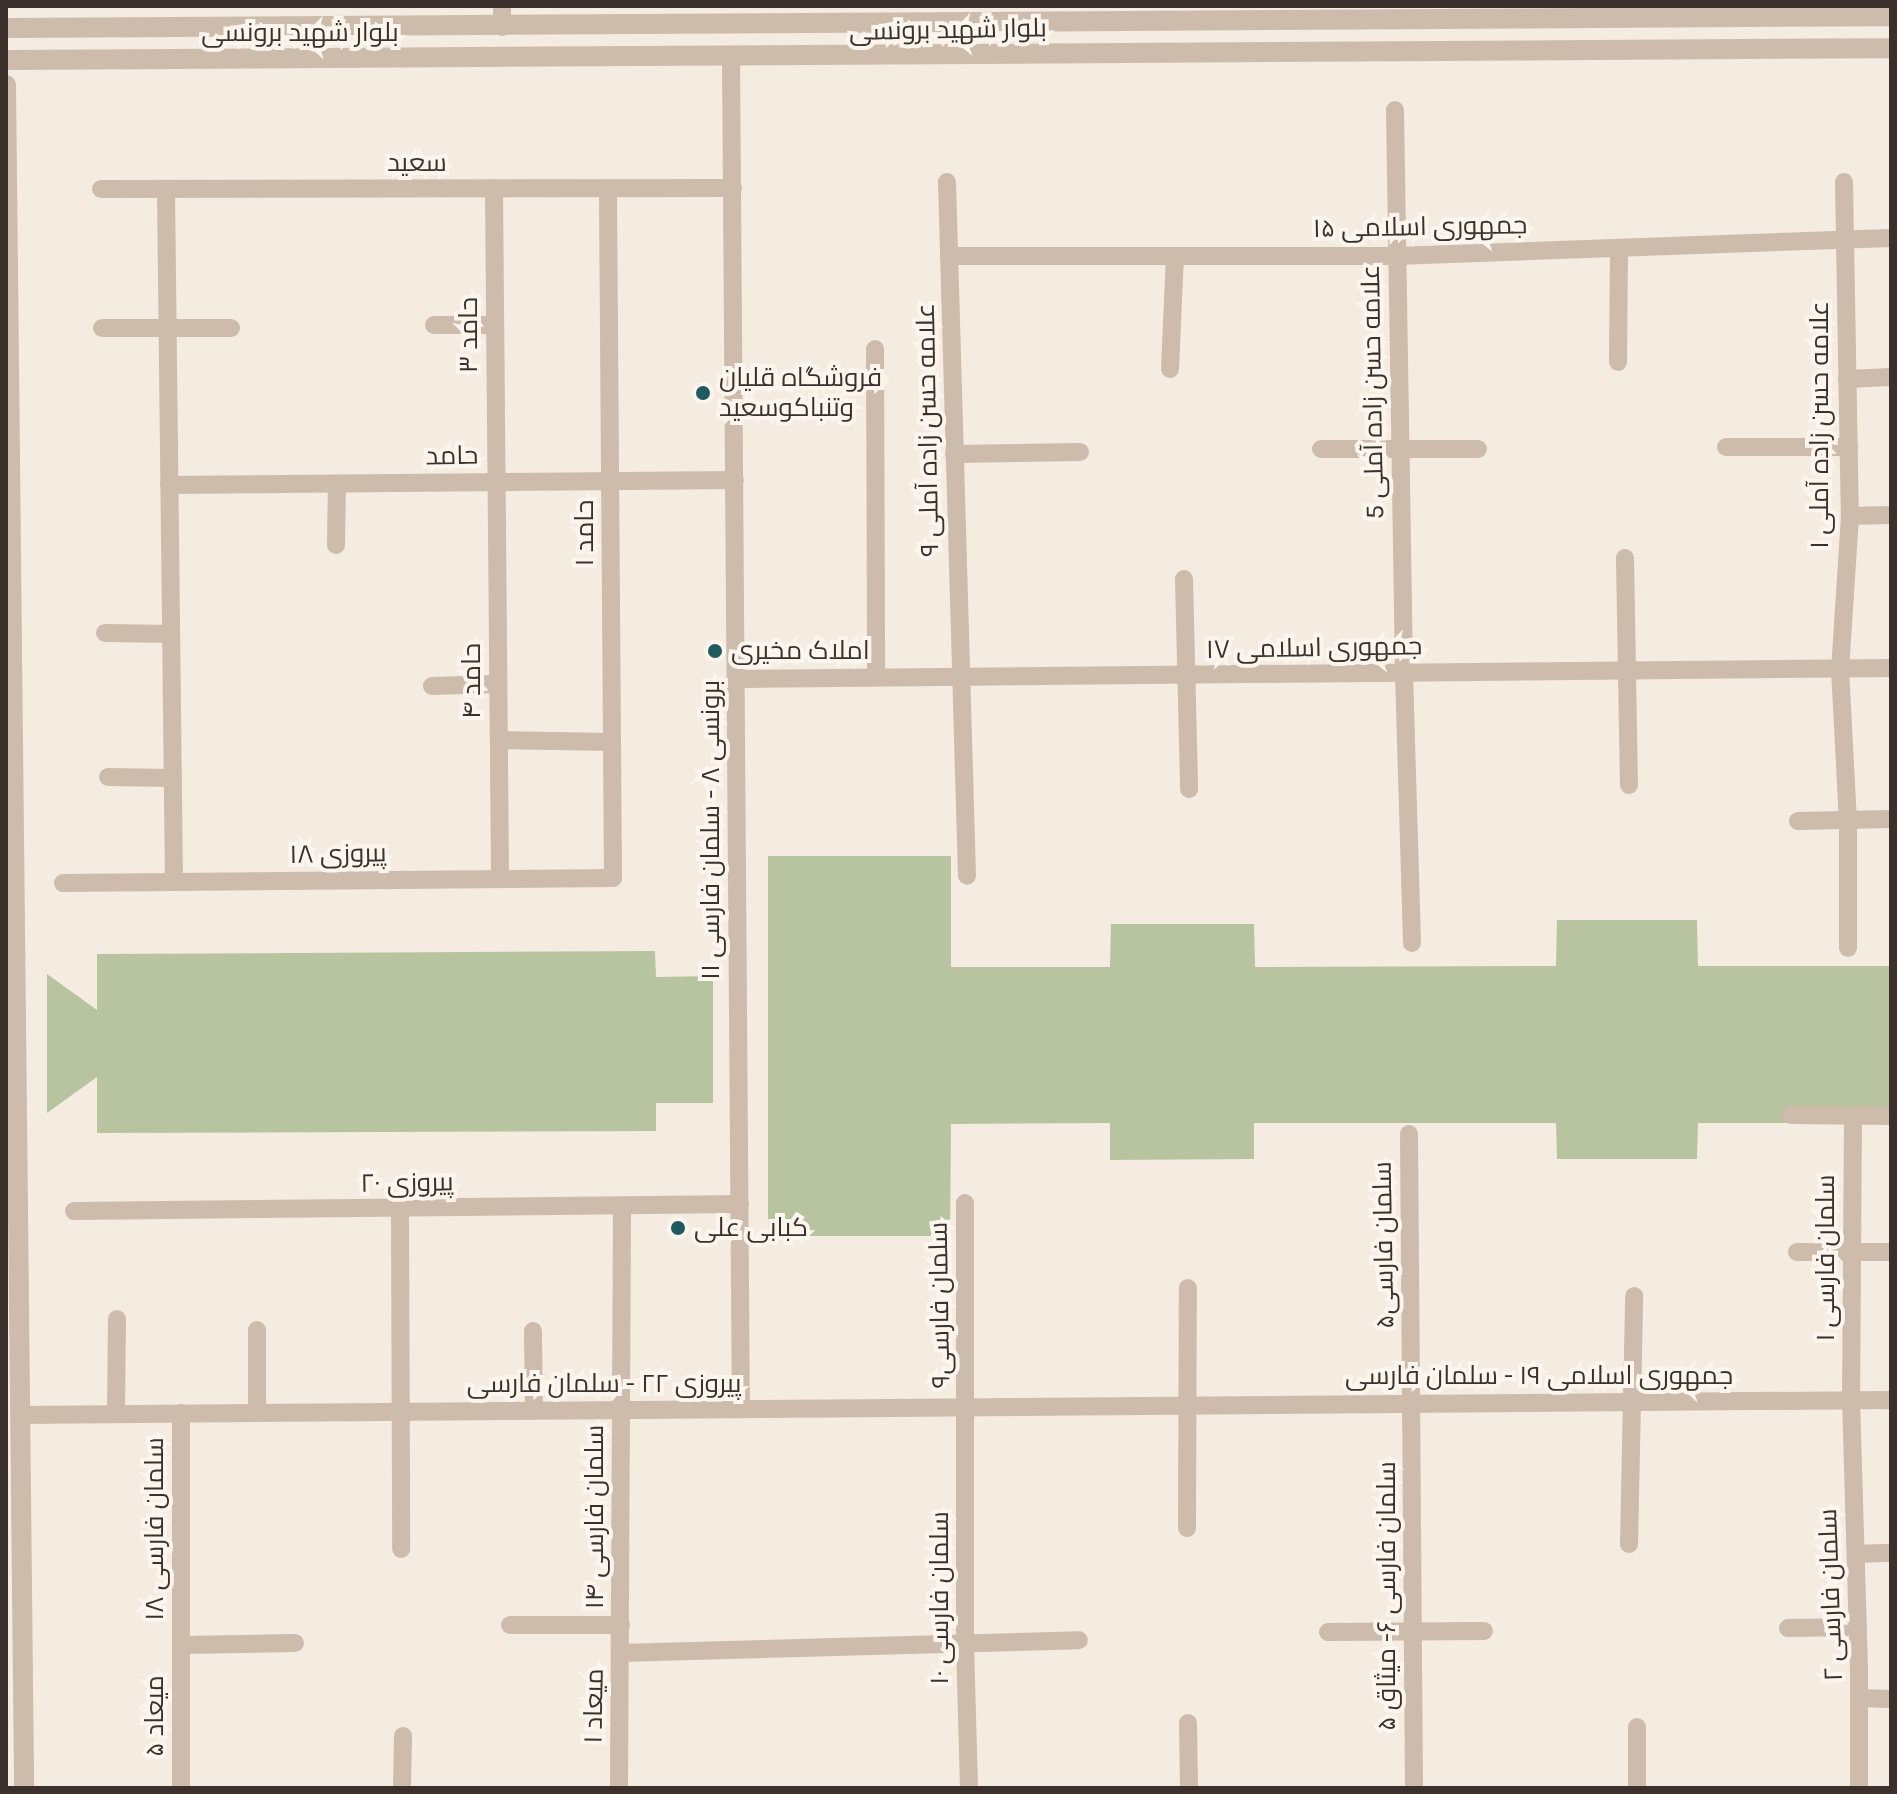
<!DOCTYPE html>
<html>
<head>
<meta charset="utf-8">
<style>
  body { margin:0 }
  #map { position:relative; width:1897px; height:1794px; overflow:hidden; background:#f4ebe1; font-family:Karla,Cairo,sans-serif }
  div>[style] { position:absolute }
  [style*='--x'] { left:calc(var(--x)*1px); top:calc(var(--y)*1px); width:calc(var(--w)*1px); rotate:calc(var(--a)*1deg) }
  .green>* { inset:0; background:#b8c4a0 }
  .minor>* { height:18px; margin:-9px; padding:0 9px; transform-origin:9px; border-radius:9px; background:#cdbbac }
  .tertiary>* { height:20px; margin:-10px; padding:0 10px; transform-origin:10px; border-radius:10px; background:#cdbbac }
  .dots>* { width:22px; height:22px; translate:-50% -50%; box-sizing:border-box; border:4px solid #fbf5ee; border-radius:50% }
  span { translate:-50% -50%; white-space:nowrap; text-align:center; line-height:1.15; -webkit-text-stroke:8px #fbf5ee; paint-order:stroke }
  .street-label { font-size:26px; color:#3b302b }
  .poi-label { font-size:26px; color:#3b302b }
  .left { translate:0 -50%; text-align:left }
  .frame { position:absolute; inset:0; border:8px solid #3b302b; pointer-events:none }
</style>
</head>
<body>
<div id="map">
  <div class="green">
    <div style="clip-path:polygon(768px 856px,951px 856px,951px 967px,1110px 967px,1111px 924px,1254px 924px,1255px 967px,1556px 966px,1557px 920px,1697px 920px,1698px 966px,1891px 966px,1891px 1123px,1698px 1123px,1697px 1159px,1557px 1159px,1556px 1123px,1254px 1123px,1254px 1159px,1110px 1160px,1110px 1123px,951px 1124px,950px 1236px,768px 1236px)"></div>
    <div style="clip-path:polygon(655px 951px,656px 977px,713px 976px,713px 1103px,656px 1103px,656px 1131px,97px 1133px,97px 1077px,47px 1113px,47px 974px,97px 1010px,97px 954px)"></div>
  </div>
  <div class="minor">
    <div style="--x:502;--y:27;--w:21;--a:-90"></div>
    <div style="--x:731;--y:58;--w:1351;--a:89.58"></div>
    <div style="--x:1395;--y:110;--w:563;--a:89.08"></div>
    <div style="--x:1404;--y:673;--w:270;--a:88.3"></div>
    <div style="--x:947;--y:182;--w:694;--a:88.35"></div>
    <div style="--x:1844;--y:182;--w:334;--a:89"></div>
    <div style="--x:1850;--y:516;--w:153;--a:93.7"></div>
    <div style="--x:1840;--y:669;--w:152;--a:87"></div>
    <div style="--x:1848;--y:821;--w:127;--a:90"></div>
    <div style="--x:494;--y:188;--w:691;--a:89.5"></div>
    <div style="--x:101;--y:189;--w:632;--a:-0.09"></div>
    <div style="--x:166;--y:189;--w:693;--a:89.34"></div>
    <div style="--x:949;--y:256;--w:448;--a:0"></div>
    <div style="--x:1397;--y:256;--w:494;--a:-2.1"></div>
    <div style="--x:434;--y:325;--w:61;--a:0"></div>
    <div style="--x:102;--y:328;--w:129;--a:0"></div>
    <div style="--x:875;--y:349;--w:328;--a:89.8"></div>
    <div style="--x:1618;--y:362;--w:114;--a:-89.5"></div>
    <div style="--x:1170;--y:369;--w:113;--a:-87.5"></div>
    <div style="--x:1847;--y:379;--w:44;--a:-2.6"></div>
    <div style="--x:1726;--y:447;--w:123;--a:0"></div>
    <div style="--x:1321;--y:449;--w:157;--a:0"></div>
    <div style="--x:954;--y:454;--w:126;--a:-0.9"></div>
    <div style="--x:169;--y:485;--w:566;--a:-0.51"></div>
    <div style="--x:1850;--y:516;--w:41;--a:-1.4"></div>
    <div style="--x:336;--y:545;--w:61;--a:-89.1"></div>
    <div style="--x:1625;--y:558;--w:227;--a:89"></div>
    <div style="--x:1184;--y:579;--w:210;--a:88.6"></div>
    <div style="--x:105;--y:633;--w:66;--a:0.9"></div>
    <div style="--x:737;--y:679;--w:1154;--a:-0.55"></div>
    <div style="--x:432;--y:686;--w:66;--a:-1.7"></div>
    <div style="--x:499;--y:740;--w:113;--a:1"></div>
    <div style="--x:108;--y:777;--w:65;--a:0.9"></div>
    <div style="--x:1798;--y:821;--w:93;--a:-1.2"></div>
    <div style="--x:63;--y:883;--w:550;--a:-0.52"></div>
    <div style="--x:613;--y:878;--w:690;--a:-90.42"></div>
    <div style="--x:1791;--y:1115;--w:100;--a:0.6"></div>
    <div style="--x:1853;--y:1117;--w:283;--a:90.4"></div>
    <div style="--x:1851;--y:1400;--w:268;--a:88.3"></div>
    <div style="--x:1859;--y:1668;--w:120;--a:90"></div>
    <div style="--x:1409;--y:1134;--w:654;--a:89.56"></div>
    <div style="--x:965;--y:1203;--w:441;--a:90"></div>
    <div style="--x:965;--y:1644;--w:144;--a:88.4"></div>
    <div style="--x:400;--y:1209;--w:340;--a:89.8"></div>
    <div style="--x:74;--y:1211;--w:666;--a:-0.6"></div>
    <div style="--x:1797;--y:1252;--w:94;--a:0"></div>
    <div style="--x:257;--y:1330;--w:83;--a:90"></div>
    <div style="--x:533;--y:1331;--w:79;--a:89.3"></div>
    <div style="--x:116;--y:1414;--w:95;--a:-89.4"></div>
    <div style="--x:20;--y:1415;--w:1871;--a:-0.46"></div>
    <div style="--x:1187;--y:1528;--w:240;--a:-89.8"></div>
    <div style="--x:1629;--y:1544;--w:248;--a:-88.8"></div>
    <div style="--x:1856;--y:1554;--w:35;--a:-2"></div>
    <div style="--x:510;--y:1625;--w:111;--a:0"></div>
    <div style="--x:1788;--y:1628;--w:70;--a:-0.8"></div>
    <div style="--x:1328;--y:1632;--w:156;--a:-0.4"></div>
    <div style="--x:181;--y:1645;--w:114;--a:-1"></div>
    <div style="--x:620;--y:1653;--w:459;--a:-1.6"></div>
    <div style="--x:1859;--y:1698;--w:32;--a:2"></div>
    <div style="--x:1188;--y:1723;--w:65;--a:89.1"></div>
    <div style="--x:181;--y:1788;--w:375;--a:-90"></div>
    <div style="--x:402;--y:1788;--w:52;--a:-88.9"></div>
    <div style="--x:619;--y:1788;--w:582;--a:-89.7"></div>
    <div style="--x:1637;--y:1788;--w:61;--a:-90"></div>
  </div>
  <div class="tertiary">
    <div style="--x:6;--y:28;--w:1885;--a:-0.36"></div>
    <div style="--x:6;--y:60;--w:1885;--a:-0.36"></div>
    <div style="--x:6;--y:85;--w:1703;--a:89.39"></div>
  </div>
  <div class="dots">
    <div style="left:703px;top:393px;background:#1f5a5e"></div>
    <div style="left:715px;top:651px;background:#1f5a5e"></div>
    <div style="left:678px;top:1228px;background:#1f5a5e"></div>
  </div>
  <div class="street-label">
    <span style="left:948px;top:30px;rotate:-1deg">بلوار شهید برونسی</span>
    <span style="left:300px;top:33px">بلوار شهید برونسی</span>
    <span style="left:417px;top:163px">سعید</span>
    <span style="left:1420px;top:227px;rotate:-1deg">جمهوری اسلامی ۱۵</span>
    <span style="left:469px;top:335px;rotate:-90deg">حامد ۳</span>
    <span style="left:1373px;top:392px;rotate:-91deg">علامه حسن زاده آملی 5</span>
    <span style="left:1820px;top:425px;rotate:-90deg">علامه حسن زاده آملی ۱</span>
    <span style="left:928px;top:430px;rotate:-91deg">علامه حسن زاده آملی ۹</span>
    <span style="left:452px;top:456px;rotate:-1deg">حامد</span>
    <span style="left:585px;top:533px;rotate:-90deg">حامد ۱</span>
    <span style="left:1314px;top:648px;rotate:-1deg">جمهوری اسلامی ۱۷</span>
    <span style="left:472px;top:681px;rotate:-90deg">حامد ۴</span>
    <span style="left:711px;top:830px;rotate:-90deg">برونسی ۸ - سلمان فارسی ۱۱</span>
    <span style="left:338px;top:854px;rotate:-1deg">پیروزی ۱۸</span>
    <span style="left:407px;top:1183px;rotate:-1deg">پیروزی ۲۰</span>
    <span style="left:1384px;top:1245px;rotate:-91deg">سلمان فارسی۵</span>
    <span style="left:1826px;top:1258px;rotate:-90deg">سلمان فارسی ۱</span>
    <span style="left:940px;top:1305px;rotate:-91deg">سلمان فارسی۹</span>
    <span style="left:1539px;top:1376px">جمهوری اسلامی ۱۹ - سلمان فارسی</span>
    <span style="left:604px;top:1384px">پیروزی ۲۲ - سلمان فارسی</span>
    <span style="left:595px;top:1517px;rotate:-90deg">سلمان فارسی ۱۴</span>
    <span style="left:155px;top:1529px;rotate:-90deg">سلمان فارسی ۱۸</span>
    <span style="left:1831px;top:1595px;rotate:-92deg">سلمان فارسی ۲</span>
    <span style="left:1387px;top:1596px;rotate:-90deg">سلمان فارسی ۶- میثاق ۵</span>
    <span style="left:940px;top:1598px;rotate:-90deg">سلمان فارسی ۱۰</span>
    <span style="left:594px;top:1706px;rotate:-89deg">میعاد ۱</span>
    <span style="left:155px;top:1716px;rotate:-90deg">میعاد ۵</span>
  </div>
  <div class="poi-label">
    <span class="left" style="left:719px;top:393px">فروشگاه قلیان<br>وتنباکوسعید</span>
    <span class="left" style="left:731px;top:651px">املاک مخیری</span>
    <span class="left" style="left:694px;top:1228px">کبابی علی</span>
  </div>
  <div class="frame"></div>
</div>
</body>
</html>
